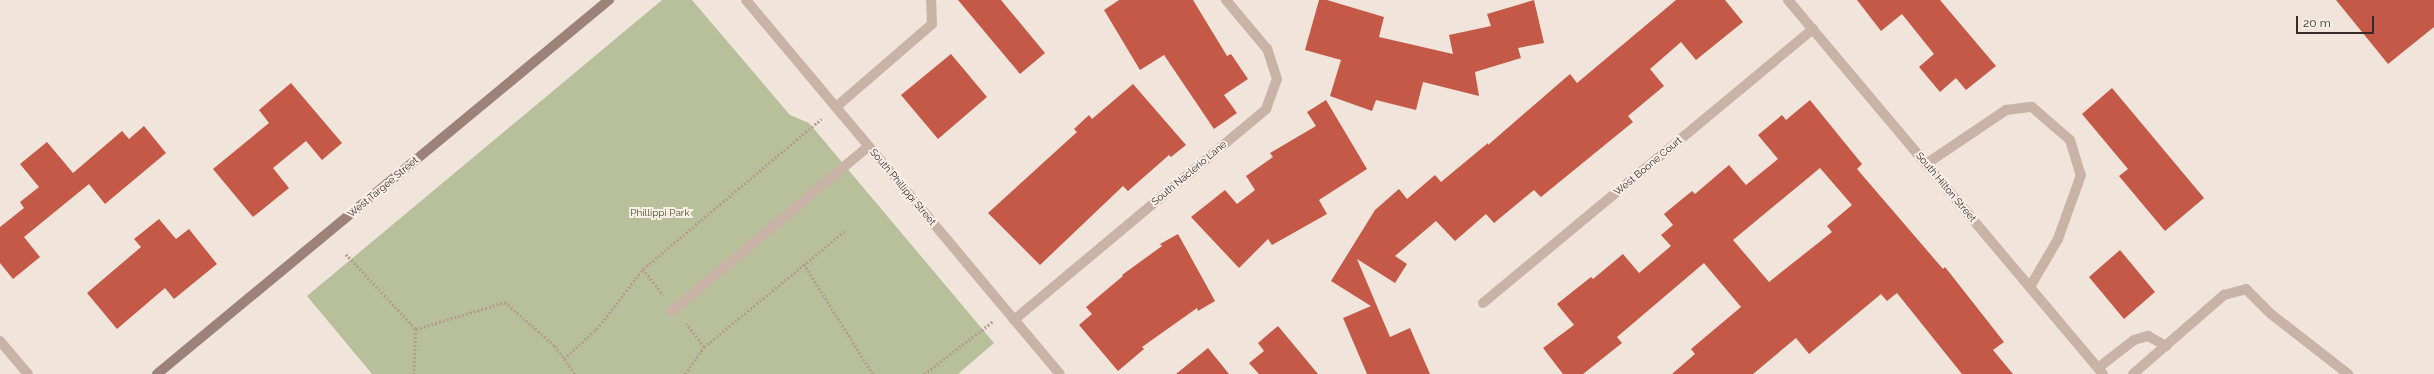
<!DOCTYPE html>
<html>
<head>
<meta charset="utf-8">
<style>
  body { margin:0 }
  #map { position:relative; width:2434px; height:374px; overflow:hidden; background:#f1e5db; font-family:Raleway,sans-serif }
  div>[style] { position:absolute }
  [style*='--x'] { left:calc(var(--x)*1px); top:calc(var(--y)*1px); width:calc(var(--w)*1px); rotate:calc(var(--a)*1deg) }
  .green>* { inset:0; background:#b7c09b }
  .building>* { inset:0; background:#c45947 }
  .path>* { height:2.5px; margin-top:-1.25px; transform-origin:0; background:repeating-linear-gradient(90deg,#b59d92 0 2px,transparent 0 4px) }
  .lane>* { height:10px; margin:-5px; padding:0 5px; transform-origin:5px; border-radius:5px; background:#c9b3a7 }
  .street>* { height:10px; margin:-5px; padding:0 5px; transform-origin:5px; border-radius:5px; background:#c9b3a7 }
  .secondary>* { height:10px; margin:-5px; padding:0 5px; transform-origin:5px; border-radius:5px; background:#9d8279 }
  span { translate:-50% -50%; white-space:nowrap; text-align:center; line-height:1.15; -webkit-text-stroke:4px #f9efe7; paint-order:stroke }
  .street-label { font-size:10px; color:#362b28 }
  .park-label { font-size:10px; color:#49542c }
  .scale { position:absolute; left:2296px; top:16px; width:78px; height:18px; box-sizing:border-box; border:2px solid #362b28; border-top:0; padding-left:5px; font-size:12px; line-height:14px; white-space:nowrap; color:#362b28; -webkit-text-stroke:3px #f9efe7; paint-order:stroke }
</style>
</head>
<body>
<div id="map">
  <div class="green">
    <div style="clip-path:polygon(662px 0,692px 0,790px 115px,809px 123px,994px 343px,958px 374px,372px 374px,307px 296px)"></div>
  </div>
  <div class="building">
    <div style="clip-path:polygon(958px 0,1001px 0,1045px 53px,1020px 74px)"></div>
    <div style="clip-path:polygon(1119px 0,1193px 0,1227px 56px,1231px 54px,1248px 79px,1224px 95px,1237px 113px,1214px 129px,1164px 55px,1140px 70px,1104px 10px)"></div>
    <div style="clip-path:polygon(1319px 0,1327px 0,1384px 17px,1379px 37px,1453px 54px,1449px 35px,1491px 26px,1487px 14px,1534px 0,1544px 43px,1518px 48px,1521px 58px,1475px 72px,1479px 96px,1423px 82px,1416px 110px,1376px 100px,1372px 111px,1330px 96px,1341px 60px,1305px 50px)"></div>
    <div style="clip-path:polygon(1676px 0,1725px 0,1743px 22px,1696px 60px,1681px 42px,1650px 69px,1664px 86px,1628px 116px,1633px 122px,1541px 197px,1534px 190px,1494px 223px,1486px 214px,1455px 241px,1436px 221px,1395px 256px,1407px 264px,1395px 283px,1357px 259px,1390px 337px,1410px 328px,1430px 374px,1367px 374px,1343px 318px,1371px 306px,1331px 281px,1375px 210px,1399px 189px,1407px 199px,1435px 175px,1441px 182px,1488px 143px,1488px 145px,1570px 74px,1577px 83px)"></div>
    <div style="clip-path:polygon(1857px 0,1940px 0,1996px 66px,1966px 90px,1956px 78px,1940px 92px,1919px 67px,1934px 54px,1902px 14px,1881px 31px)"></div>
    <div style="clip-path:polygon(2336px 0,2434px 0,2434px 27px,2388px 64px)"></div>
    <div style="clip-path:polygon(951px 54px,987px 97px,938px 139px,901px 95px)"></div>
    <div style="clip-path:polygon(291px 83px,342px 143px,322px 160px,306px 141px,273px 168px,289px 188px,253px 217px,213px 169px,269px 123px,259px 110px)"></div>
    <div style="clip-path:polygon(1133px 84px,1186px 145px,1171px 157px,1169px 155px,1128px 191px,1123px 186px,1040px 265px,988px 213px,1077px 132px,1074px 129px,1089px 115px,1092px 119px)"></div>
    <div style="clip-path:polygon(2112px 88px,2204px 198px,2165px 231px,2119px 176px,2128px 169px,2082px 114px)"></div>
    <div style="clip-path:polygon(1326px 100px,1367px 169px,1319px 200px,1327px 214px,1272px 245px,1268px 239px,1239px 268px,1191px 217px,1225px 190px,1237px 204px,1255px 190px,1246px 176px,1273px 157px,1270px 153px,1316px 126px,1307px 112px)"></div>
    <div style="clip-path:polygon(evenodd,1810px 100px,1862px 164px,1857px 169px,1943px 269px,1945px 267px,2004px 342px,1993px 350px,2013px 374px,1962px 374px,1897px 293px,1887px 301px,1881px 294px,1809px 354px,1796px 338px,1753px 374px,1672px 374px,1695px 354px,1691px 349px,1741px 307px,1704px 263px,1617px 337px,1622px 343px,1583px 374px,1563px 374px,1543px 348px,1574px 325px,1557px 304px,1591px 277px,1593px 279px,1623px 254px,1639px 273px,1671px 246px,1661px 235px,1673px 225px,1664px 214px,1692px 191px,1695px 194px,1729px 165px,1746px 185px,1778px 159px,1758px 135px,1782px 115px,1786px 120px,1810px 100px,1820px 168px,1852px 205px,1827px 226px,1832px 232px,1769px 282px,1733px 240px,1820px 168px)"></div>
    <div style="clip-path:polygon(144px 126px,166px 153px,105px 204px,89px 184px,24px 237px,40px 257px,13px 279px,0 263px,0 227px,24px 208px,20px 202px,39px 187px,20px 164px,47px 142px,73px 173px,122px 131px,129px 139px)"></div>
    <div style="clip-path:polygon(159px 219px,176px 239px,189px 229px,217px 264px,174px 299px,165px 288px,117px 329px,87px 293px,141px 247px,134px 239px)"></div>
    <div style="clip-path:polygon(1178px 234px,1215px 301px,1198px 311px,1197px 308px,1142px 347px,1144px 349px,1118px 371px,1079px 325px,1092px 314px,1086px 307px,1123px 276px,1122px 275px,1162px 246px,1160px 244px)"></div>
    <div style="clip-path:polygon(2120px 250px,2155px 292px,2124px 319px,2089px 277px)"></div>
    <div style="clip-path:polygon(1278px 326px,1318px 374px,1259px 374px,1249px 363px,1264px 351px,1258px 343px)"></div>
    <div style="clip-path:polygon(1208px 348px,1229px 374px,1176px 374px)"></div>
  </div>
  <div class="path">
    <div style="--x:346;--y:254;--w:103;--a:47"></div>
    <div style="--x:416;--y:329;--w:45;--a:92.5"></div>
    <div style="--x:804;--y:264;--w:130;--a:57.9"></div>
    <div style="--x:643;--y:269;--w:233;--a:-40.1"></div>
    <div style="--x:416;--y:329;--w:93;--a:-16.9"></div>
    <div style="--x:505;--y:302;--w:67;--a:41.3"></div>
    <div style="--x:555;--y:346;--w:34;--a:54"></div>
    <div style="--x:704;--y:347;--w:184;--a:-39.5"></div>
    <div style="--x:564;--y:359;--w:48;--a:-43.3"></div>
    <div style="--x:599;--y:326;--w:72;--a:-52.3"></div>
    <div style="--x:643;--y:269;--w:33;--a:52"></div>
    <div style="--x:685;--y:374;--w:33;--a:-55"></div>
    <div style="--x:704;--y:347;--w:29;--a:-128"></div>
    <div style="--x:924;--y:374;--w:86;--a:-37.4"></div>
  </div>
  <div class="lane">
    <div style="--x:836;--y:107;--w:127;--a:-40.8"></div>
    <div style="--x:932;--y:24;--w:24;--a:-92"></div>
    <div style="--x:1926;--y:164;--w:97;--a:-34"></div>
    <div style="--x:2006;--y:110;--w:26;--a:-7"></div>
    <div style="--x:2032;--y:107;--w:50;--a:41"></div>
    <div style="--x:2070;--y:140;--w:37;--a:73"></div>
    <div style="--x:2081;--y:175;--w:68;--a:109.8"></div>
    <div style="--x:2058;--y:239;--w:56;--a:120.3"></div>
    <div style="--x:671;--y:312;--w:258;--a:-40"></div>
    <div style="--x:2098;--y:368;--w:46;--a:-37.9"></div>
    <div style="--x:2134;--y:340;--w:15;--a:-16"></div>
    <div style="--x:2148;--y:336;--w:21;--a:29"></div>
    <div style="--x:2133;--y:374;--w:121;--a:-41"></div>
    <div style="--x:2224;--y:295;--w:23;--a:-15"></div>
    <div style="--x:2246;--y:289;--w:35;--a:45"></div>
    <div style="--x:2271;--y:314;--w:98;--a:37.9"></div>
  </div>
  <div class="street">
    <div style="--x:746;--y:0;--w:488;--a:50"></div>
    <div style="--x:1788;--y:0;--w:489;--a:49.9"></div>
    <div style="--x:1483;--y:303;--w:429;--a:-39.7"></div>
    <div style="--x:1014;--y:320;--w:329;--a:-39.9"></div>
    <div style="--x:1266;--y:109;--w:32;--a:-70"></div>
    <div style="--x:1277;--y:79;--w:32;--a:-108"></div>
    <div style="--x:1267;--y:49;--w:64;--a:-129.9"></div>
    <div style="--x:0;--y:341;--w:43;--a:49.7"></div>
  </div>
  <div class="secondary">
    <div style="--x:157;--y:374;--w:587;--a:-39.61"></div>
  </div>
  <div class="street-label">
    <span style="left:1648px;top:166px;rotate:-40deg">West Boone Court</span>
    <span style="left:1189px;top:173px;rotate:-40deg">South Naclerio Lane</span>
    <span style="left:383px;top:187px;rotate:-40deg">West Targee Street</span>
    <span style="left:903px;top:187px;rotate:50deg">South Phillippi Street</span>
    <span style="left:1946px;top:187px;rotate:50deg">South Hilton Street</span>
  </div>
  <div class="park-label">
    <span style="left:660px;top:213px">Phillippi Park</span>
  </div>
  <div class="scale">20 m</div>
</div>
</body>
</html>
